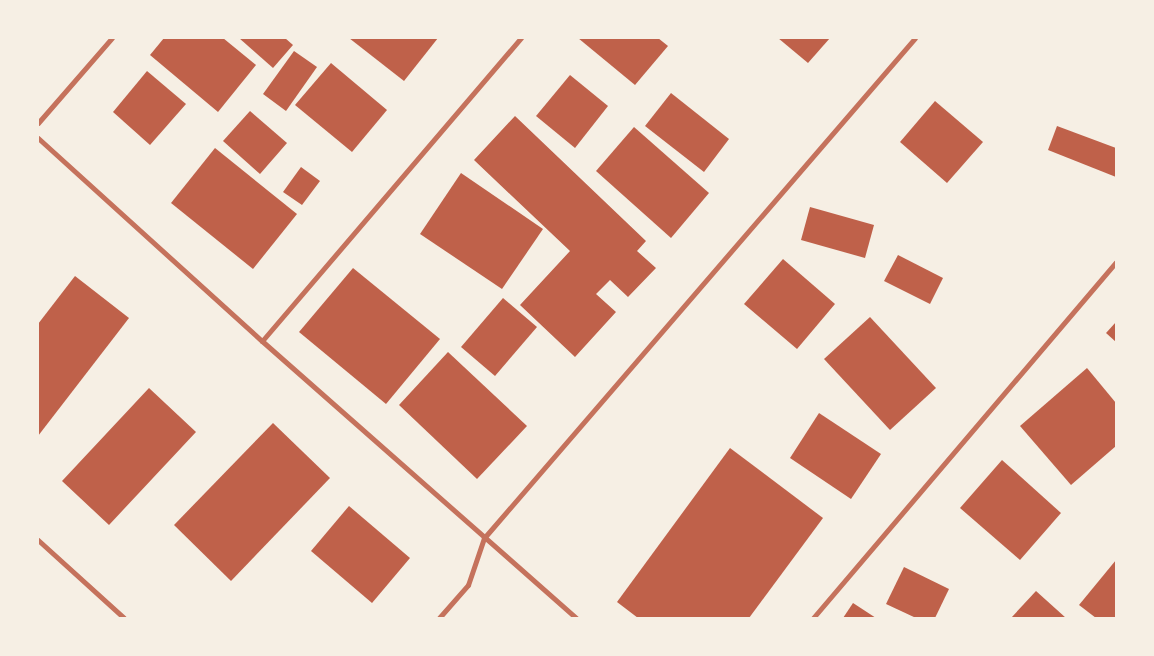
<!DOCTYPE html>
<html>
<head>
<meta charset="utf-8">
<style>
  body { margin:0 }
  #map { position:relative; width:1154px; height:656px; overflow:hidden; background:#f6efe4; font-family:"DejaVu Sans",sans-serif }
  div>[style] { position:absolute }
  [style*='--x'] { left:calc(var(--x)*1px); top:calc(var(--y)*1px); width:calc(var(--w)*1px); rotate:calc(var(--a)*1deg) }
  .building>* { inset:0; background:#bf614a }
  .minor>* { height:5px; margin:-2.5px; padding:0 2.5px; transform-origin:2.5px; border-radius:2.5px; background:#c5725c }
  span { translate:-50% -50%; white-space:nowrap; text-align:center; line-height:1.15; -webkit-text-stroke:4px #f6efe4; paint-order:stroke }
  .frame { position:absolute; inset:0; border:39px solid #f6efe4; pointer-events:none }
</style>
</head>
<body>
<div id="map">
  <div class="building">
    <div style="clip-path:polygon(164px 38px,223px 38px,256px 65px,218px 112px,150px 55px)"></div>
    <div style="clip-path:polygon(239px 38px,285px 38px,293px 45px,273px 68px)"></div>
    <div style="clip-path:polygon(349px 38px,438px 38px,404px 81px)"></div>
    <div style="clip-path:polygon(578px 38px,658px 38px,668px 46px,635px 85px)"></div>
    <div style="clip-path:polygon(778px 38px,830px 38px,808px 63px)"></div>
    <div style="clip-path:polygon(294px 51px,317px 67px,286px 111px,263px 94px)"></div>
    <div style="clip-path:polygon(331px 63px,387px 110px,352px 152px,295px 105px)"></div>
    <div style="clip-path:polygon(147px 71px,186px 104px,150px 145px,113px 112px)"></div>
    <div style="clip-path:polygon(570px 75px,608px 106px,575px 148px,536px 116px)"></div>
    <div style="clip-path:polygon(671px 93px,729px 139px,704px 172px,645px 126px)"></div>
    <div style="clip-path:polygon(935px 101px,983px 142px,947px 183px,900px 142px)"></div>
    <div style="clip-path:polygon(250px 111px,287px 143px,260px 174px,223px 141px)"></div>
    <div style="clip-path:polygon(515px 116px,646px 241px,637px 251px,656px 268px,628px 297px,610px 280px,596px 294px,616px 312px,575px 357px,520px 305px,570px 251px,474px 160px)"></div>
    <div style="clip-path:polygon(1057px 126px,1116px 148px,1116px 177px,1048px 150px)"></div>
    <div style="clip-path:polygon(634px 127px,709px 193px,671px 238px,596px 171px)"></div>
    <div style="clip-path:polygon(215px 148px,297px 214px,253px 269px,171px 203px)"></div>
    <div style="clip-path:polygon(301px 167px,320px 181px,302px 205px,283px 192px)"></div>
    <div style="clip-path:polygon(461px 173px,543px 229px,502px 289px,420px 234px)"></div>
    <div style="clip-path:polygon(810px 207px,874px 225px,865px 258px,801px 240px)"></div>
    <div style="clip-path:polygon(898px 255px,943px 278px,930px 304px,884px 281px)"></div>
    <div style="clip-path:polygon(783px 259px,835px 304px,797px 349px,744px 304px)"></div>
    <div style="clip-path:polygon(353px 268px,440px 339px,386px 404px,299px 332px)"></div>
    <div style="clip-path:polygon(75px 276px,129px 318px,38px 436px,38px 324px)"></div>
    <div style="clip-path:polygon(503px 298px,537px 327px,495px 376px,461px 347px)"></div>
    <div style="clip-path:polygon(870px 317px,936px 388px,890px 430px,824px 359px)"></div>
    <div style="clip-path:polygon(1116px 322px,1116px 342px,1106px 333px)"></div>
    <div style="clip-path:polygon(448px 352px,527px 426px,477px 479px,399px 405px)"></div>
    <div style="clip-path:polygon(1087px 368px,1116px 403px,1116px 446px,1071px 485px,1020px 426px)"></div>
    <div style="clip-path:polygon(149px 388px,196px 432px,109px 525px,62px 481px)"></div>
    <div style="clip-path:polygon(819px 413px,881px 454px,851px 499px,790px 458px)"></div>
    <div style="clip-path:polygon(273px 423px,330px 478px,231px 581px,174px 525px)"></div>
    <div style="clip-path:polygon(730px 448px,823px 518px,749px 618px,638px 618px,617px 602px)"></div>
    <div style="clip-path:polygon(1002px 460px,1061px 513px,1020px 560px,960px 508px)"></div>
    <div style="clip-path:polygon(349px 506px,410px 558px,372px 603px,311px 551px)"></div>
    <div style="clip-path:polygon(1116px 560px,1116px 618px,1096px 618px,1079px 605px)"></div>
    <div style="clip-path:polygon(904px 567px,949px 589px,935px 618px,916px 618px,886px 604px)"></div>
    <div style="clip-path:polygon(1036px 591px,1066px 618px,1011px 618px)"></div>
    <div style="clip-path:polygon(853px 603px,876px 618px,843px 618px)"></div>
  </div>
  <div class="minor">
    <div style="--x:38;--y:123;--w:113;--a:-49"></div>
    <div style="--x:38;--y:138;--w:302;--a:42.2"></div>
    <div style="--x:262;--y:341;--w:419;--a:41.4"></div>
    <div style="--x:262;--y:341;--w:399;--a:-49.5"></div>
    <div style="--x:38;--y:540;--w:116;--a:42.2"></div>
    <div style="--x:439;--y:618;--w:44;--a:-48.7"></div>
    <div style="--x:468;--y:585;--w:50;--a:-71.2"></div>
    <div style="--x:484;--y:538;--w:660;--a:-49.24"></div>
    <div style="--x:813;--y:618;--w:467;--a:-49.6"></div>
  </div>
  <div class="frame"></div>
</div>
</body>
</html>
